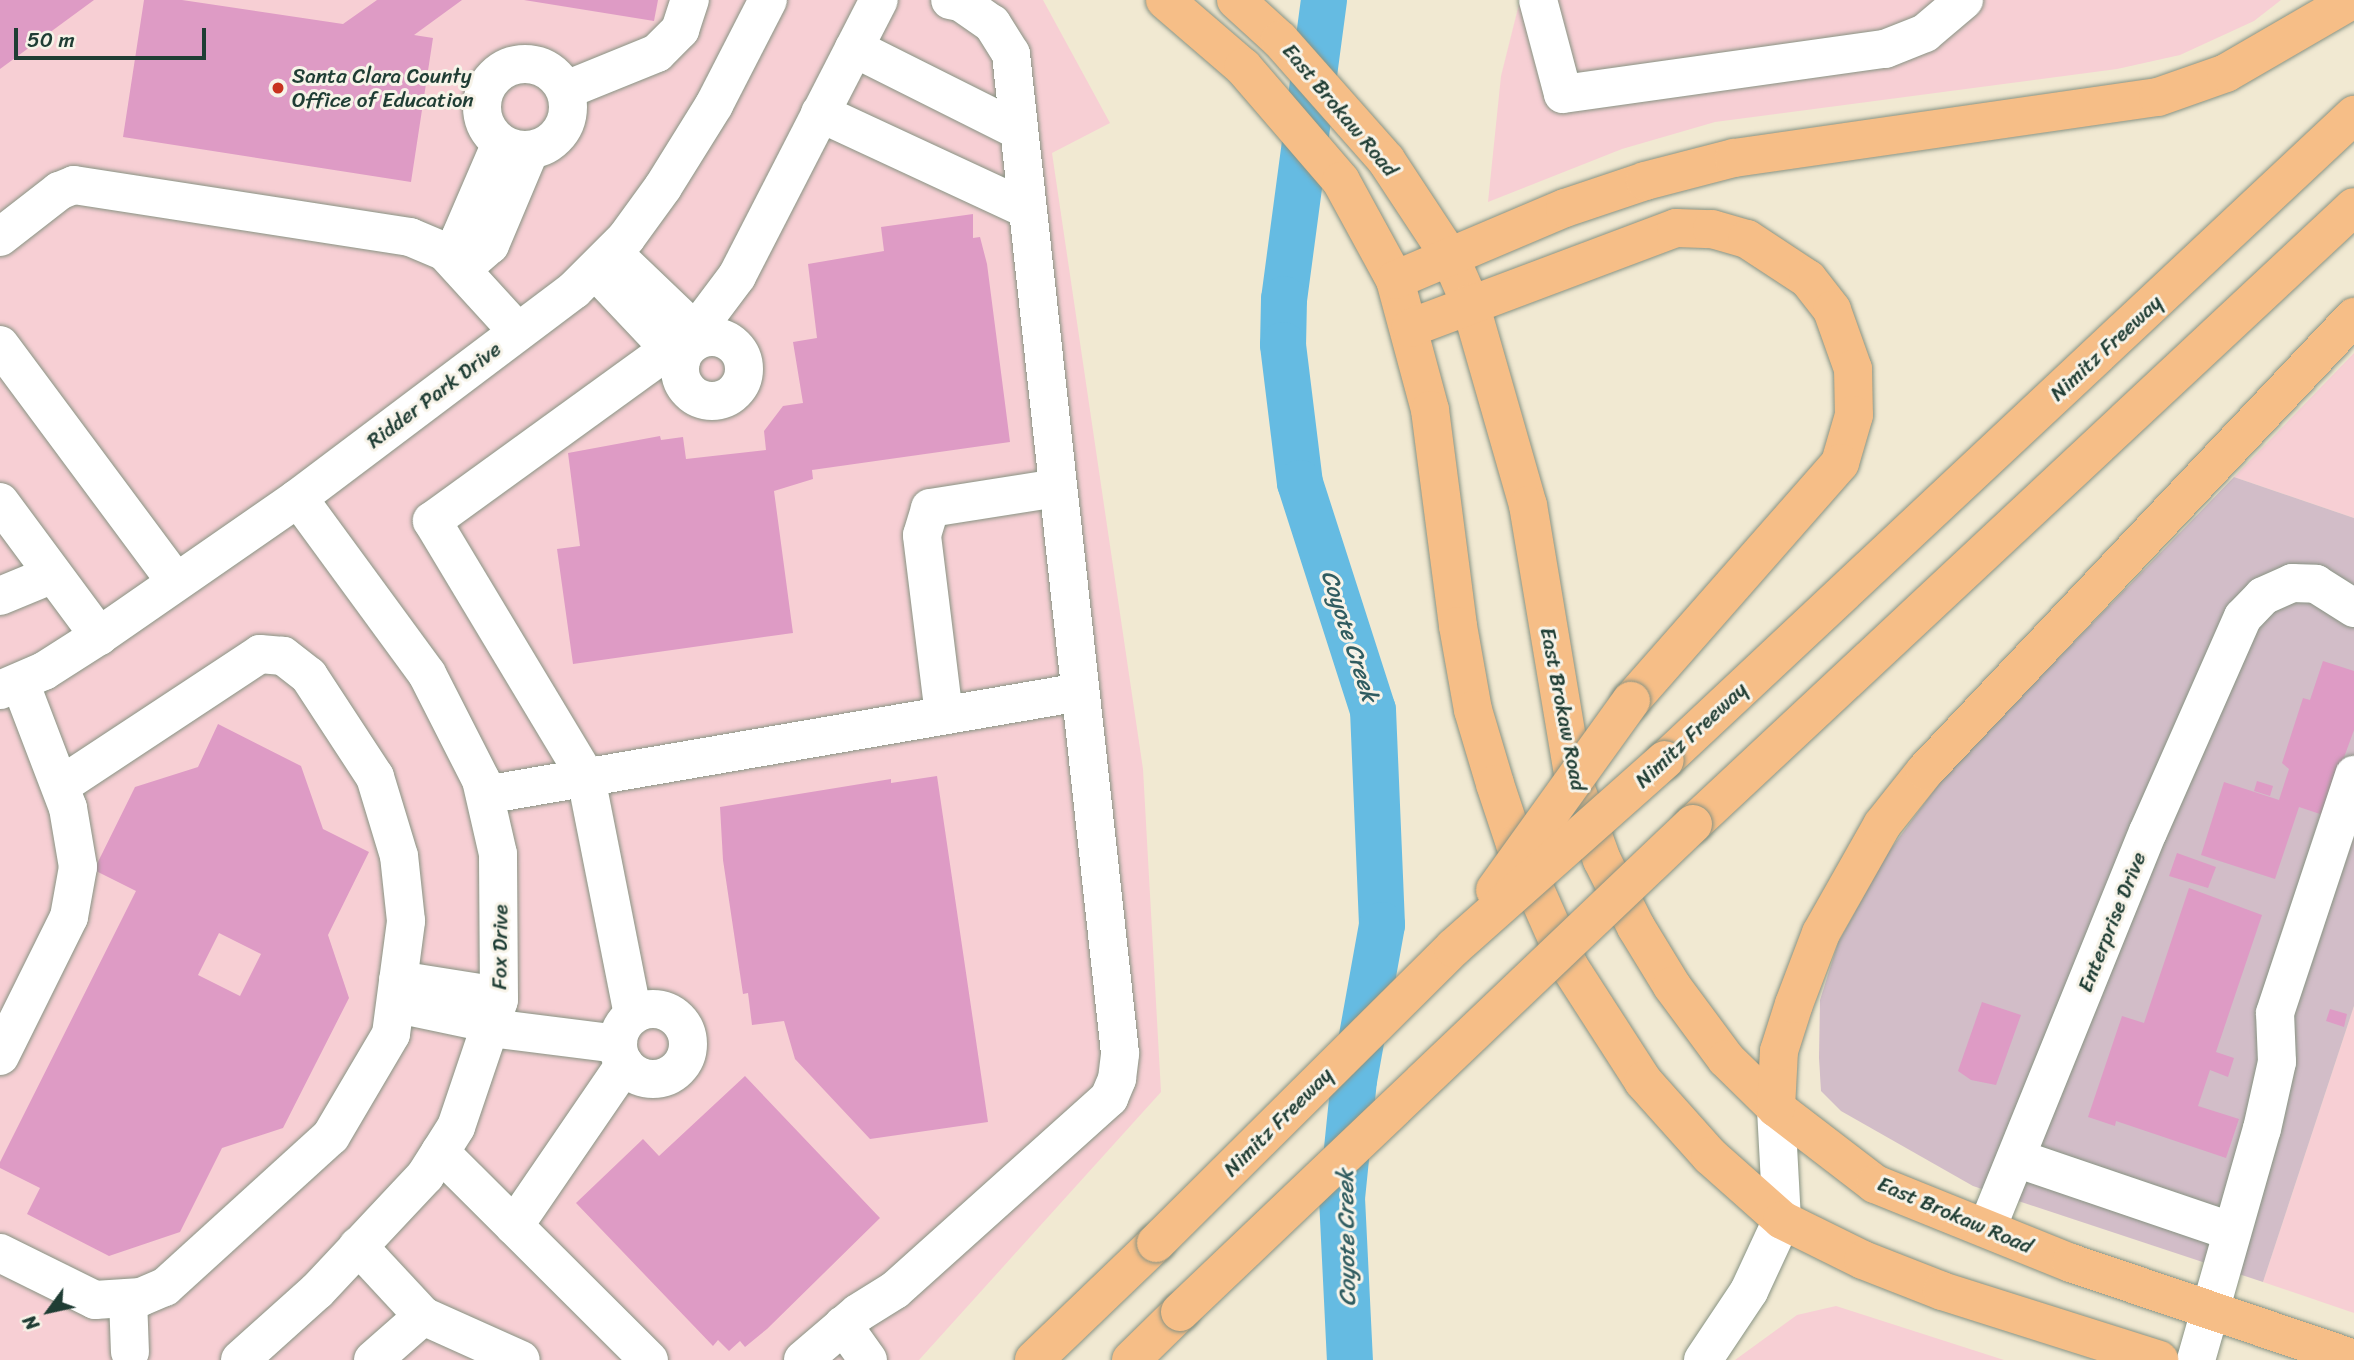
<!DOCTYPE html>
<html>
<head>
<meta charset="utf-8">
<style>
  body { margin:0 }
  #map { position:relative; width:2354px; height:1360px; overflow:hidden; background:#f1e9d2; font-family:Sriracha,sans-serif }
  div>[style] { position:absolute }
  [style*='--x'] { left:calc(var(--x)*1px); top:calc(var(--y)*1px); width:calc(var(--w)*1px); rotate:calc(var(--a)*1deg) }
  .built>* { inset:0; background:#f7cfd4 }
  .industrial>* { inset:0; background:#d2bdc8 }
  .river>* { height:46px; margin:-23px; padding:0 23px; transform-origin:23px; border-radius:23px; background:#65bbe2 }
  .building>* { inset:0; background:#de9bc5 }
  .roads { filter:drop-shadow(0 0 2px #889383) drop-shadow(0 0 2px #889383) }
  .minor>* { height:38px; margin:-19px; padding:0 19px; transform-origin:19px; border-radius:19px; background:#fff }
  .minor>.ring { margin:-19px; padding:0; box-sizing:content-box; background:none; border:38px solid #fff; border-radius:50% }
  .major>* { height:38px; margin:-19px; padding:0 19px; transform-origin:19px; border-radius:19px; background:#f6be87 }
  .highway>* { height:38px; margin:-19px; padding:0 19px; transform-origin:19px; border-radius:19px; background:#f6be87 }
  .bridges { filter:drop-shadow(0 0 2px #889383) drop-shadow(0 0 2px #889383) }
  .highway-bridge>* { height:38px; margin:-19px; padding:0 19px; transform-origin:19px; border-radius:19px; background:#f6be87 }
  .dots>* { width:19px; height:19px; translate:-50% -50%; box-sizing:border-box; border:4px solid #f7f3e8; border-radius:50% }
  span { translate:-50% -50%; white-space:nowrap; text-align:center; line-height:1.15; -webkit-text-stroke:6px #f7f3e8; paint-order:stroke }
  .poi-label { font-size:21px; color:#1f3d34 }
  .left { translate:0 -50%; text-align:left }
  .street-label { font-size:21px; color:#1f3d34 }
  .water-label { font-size:23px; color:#305c60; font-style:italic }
  .north { position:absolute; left:14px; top:1276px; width:70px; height:70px; -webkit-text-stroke:5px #f7f3e8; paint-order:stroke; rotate:237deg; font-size:19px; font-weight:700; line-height:28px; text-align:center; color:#1f3d34 }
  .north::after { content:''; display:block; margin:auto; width:24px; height:32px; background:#1f3d34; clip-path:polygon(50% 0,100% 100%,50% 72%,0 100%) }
  .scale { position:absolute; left:14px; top:28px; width:192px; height:32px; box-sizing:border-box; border:4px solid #1f3d34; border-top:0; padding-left:9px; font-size:21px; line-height:24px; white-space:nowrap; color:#1f3d34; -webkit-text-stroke:5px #f7f3e8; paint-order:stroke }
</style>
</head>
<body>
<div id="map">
  <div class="built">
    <div style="clip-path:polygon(0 0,1043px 0,1110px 123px,1052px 153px,1143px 769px,1161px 1092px,919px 1360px,0 1360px)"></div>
    <div style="clip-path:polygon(1520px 0,2281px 0,2254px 21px,2180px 55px,2117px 69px,1715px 122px,1622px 149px,1488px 202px,1501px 76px)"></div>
    <div style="clip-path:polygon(2354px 353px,2354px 518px,2234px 477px)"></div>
    <div style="clip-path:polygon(2354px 1006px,2354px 1313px,2263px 1282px)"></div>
    <div style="clip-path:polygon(1836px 1306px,2004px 1360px,1735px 1360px,1797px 1315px)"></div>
  </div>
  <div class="industrial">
    <div style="clip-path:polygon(2234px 477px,2354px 518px,2354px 1006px,2263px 1282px,1973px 1186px,1841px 1111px,1821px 1091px,1819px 1058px,1820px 1000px,1838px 943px,1887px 854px,1946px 774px)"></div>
  </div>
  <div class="river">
    <div style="--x:1324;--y:0;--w:302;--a:97.6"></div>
    <div style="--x:1284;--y:299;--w:46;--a:91.2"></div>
    <div style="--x:1283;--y:345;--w:139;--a:83"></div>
    <div style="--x:1300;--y:483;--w:238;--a:72.2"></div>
    <div style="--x:1373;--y:710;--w:215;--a:87.6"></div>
    <div style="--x:1382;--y:925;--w:158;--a:100.2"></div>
    <div style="--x:1354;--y:1080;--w:119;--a:95.8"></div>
    <div style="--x:1342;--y:1198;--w:162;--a:87.2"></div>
  </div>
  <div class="building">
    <div style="clip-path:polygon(0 0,94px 0,0 69px)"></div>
    <div style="clip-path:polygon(144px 0,182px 0,343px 24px,377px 0,462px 0,414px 35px,433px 38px,411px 182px,123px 137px)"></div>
    <div style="clip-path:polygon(524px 0,658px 0,654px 21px)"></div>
    <div style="clip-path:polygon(973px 214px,973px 238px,980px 237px,987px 264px,1010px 442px,812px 470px,813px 479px,774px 491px,793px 633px,573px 664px,557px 549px,580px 546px,568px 453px,660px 436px,661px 440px,683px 437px,686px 459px,766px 450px,764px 431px,783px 406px,803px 403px,793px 342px,817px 338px,808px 264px,884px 251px,881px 227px)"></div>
    <div style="clip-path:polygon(2323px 661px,2354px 671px,2354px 730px,2323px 815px,2299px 807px,2275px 879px,2201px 855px,2224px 782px,2279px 800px,2289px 769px,2282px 763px,2303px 698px,2310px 700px)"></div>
    <div style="clip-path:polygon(evenodd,218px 724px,301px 766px,323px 829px,369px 852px,328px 935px,349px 998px,283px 1128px,222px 1148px,180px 1232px,109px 1256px,27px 1214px,40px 1188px,0 1168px,0 1162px,136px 891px,94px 870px,135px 787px,198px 767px,218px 724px,219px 933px,261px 954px,240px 996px,198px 975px,219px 933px)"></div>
    <div style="clip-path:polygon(937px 776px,988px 1122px,870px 1139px,795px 1059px,784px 1021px,752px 1025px,748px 993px,743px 994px,723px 860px,720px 807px,891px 779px,891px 783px)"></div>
    <div style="clip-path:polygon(2257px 781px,2273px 786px,2270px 796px,2254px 791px)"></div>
    <div style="clip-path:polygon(2177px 853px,2216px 867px,2208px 888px,2169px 876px)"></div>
    <div style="clip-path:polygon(2189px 888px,2262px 915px,2216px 1052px,2234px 1058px,2228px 1077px,2210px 1070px,2198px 1106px,2239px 1119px,2226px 1158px,2116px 1121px,2115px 1126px,2088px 1117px,2122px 1016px,2144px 1023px)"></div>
    <div style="clip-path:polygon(1982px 1002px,2021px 1015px,1996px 1085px,1971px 1080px,1958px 1071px)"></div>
    <div style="clip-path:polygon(2330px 1009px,2347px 1014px,2344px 1027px,2326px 1021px)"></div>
    <div style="clip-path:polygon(745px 1076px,880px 1218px,767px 1329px,745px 1347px,740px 1341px,729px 1351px,718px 1340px,713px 1346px,576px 1203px,643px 1139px,659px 1156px)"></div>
  </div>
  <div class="roads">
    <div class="minor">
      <div style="--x:1538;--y:0;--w:97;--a:75.1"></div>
      <div style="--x:1563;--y:94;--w:325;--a:-8"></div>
      <div style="--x:1885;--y:49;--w:43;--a:-21.8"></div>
      <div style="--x:1925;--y:33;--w:51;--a:-40.2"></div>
      <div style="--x:854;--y:48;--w:183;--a:26.6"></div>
      <div class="ring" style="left:482px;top:64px;width:48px;height:48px"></div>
      <div style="--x:566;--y:90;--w:98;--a:-22.1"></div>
      <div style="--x:657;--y:53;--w:33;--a:-45"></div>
      <div style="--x:680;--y:30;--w:32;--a:-72"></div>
      <div style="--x:820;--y:113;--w:226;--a:24.9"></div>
      <div style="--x:0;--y:237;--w:75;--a:-37.9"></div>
      <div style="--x:59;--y:191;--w:16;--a:-22"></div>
      <div style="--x:74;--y:185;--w:340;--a:8.8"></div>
      <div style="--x:410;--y:237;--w:38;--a:23"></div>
      <div style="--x:445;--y:252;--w:108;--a:47.6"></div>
      <div style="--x:613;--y:253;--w:123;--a:43.7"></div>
      <div style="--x:469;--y:259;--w:23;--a:-113"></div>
      <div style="--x:460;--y:238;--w:103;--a:-66.7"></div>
      <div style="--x:462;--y:269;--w:37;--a:-41"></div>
      <div style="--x:490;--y:245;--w:103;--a:-67.2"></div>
      <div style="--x:595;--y:270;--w:125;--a:46.6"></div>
      <div style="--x:695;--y:332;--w:70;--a:-53.1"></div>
      <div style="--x:737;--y:276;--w:310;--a:-62.8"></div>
      <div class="ring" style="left:680px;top:337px;width:26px;height:26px"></div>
      <div style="--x:0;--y:345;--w:295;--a:53.4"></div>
      <div style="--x:0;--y:502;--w:167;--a:53.5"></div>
      <div style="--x:0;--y:596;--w:57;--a:-22.5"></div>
      <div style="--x:0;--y:690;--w:48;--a:-23.4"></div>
      <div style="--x:44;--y:671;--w:65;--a:-32.5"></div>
      <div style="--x:99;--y:636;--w:242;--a:-34.7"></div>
      <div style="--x:298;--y:498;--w:346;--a:-37"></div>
      <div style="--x:574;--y:290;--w:74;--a:-45"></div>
      <div style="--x:626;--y:238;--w:63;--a:-54"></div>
      <div style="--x:663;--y:187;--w:97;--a:-58.1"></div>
      <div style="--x:714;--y:105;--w:118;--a:-62.8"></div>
      <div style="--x:944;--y:715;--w:181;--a:-97"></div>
      <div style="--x:922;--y:535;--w:28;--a:-73"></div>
      <div style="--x:930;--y:508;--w:129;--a:-8.9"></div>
      <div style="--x:485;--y:795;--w:604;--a:-9.82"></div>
      <div style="--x:398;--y:980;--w:102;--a:9"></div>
      <div style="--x:397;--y:1004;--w:97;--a:11.9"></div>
      <div class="ring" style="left:618px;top:1009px;width:32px;height:32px"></div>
      <div style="--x:633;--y:1015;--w:243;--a:-101.2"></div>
      <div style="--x:586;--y:777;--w:299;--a:-121"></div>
      <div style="--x:432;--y:521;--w:294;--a:-35.9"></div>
      <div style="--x:491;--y:1028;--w:128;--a:7.2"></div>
      <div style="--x:0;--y:1056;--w:155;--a:-63.6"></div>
      <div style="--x:69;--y:917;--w:51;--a:-79.8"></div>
      <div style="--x:78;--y:867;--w:60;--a:-99.6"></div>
      <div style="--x:68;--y:808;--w:135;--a:-110.9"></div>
      <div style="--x:440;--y:1152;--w:295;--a:44.9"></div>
      <div style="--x:2016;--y:1158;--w:227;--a:18.8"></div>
      <div style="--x:514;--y:1226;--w:196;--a:-55.6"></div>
      <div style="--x:1987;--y:1228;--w:427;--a:-67.9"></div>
      <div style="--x:2148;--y:832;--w:235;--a:-66.2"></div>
      <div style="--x:2243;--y:617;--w:29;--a:-46"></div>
      <div style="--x:2263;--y:596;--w:32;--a:-24"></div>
      <div style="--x:2292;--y:583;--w:24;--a:2"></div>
      <div style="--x:2316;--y:584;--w:45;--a:32.3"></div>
      <div style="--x:358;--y:1246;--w:96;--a:47.1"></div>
      <div style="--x:0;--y:1253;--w:106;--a:26.3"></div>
      <div style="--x:95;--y:1300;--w:46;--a:-3.7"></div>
      <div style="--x:141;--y:1297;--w:26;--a:-23"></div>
      <div style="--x:165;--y:1287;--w:224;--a:-42.3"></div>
      <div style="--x:331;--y:1136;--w:118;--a:-59.5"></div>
      <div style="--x:391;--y:1034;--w:114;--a:-82.4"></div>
      <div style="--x:406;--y:921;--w:65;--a:-96.1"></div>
      <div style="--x:399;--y:856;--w:83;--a:-106.9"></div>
      <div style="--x:375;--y:777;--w:121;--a:-123.2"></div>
      <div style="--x:309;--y:676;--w:33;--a:-142"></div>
      <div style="--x:283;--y:656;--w:23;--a:-175"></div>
      <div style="--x:260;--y:654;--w:238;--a:146.6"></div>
      <div style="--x:128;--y:1298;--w:54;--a:87.9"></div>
      <div style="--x:843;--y:1325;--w:43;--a:54.5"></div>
      <div style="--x:240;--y:1360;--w:103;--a:-41.9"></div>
      <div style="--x:317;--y:1291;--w:158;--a:-46.8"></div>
      <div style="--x:425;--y:1176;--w:58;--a:-57.7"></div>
      <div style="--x:456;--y:1127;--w:134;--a:-71.3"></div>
      <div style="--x:499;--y:1000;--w:146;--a:-90.4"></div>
      <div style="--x:498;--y:854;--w:76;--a:-102.9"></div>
      <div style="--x:481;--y:780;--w:119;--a:-117"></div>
      <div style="--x:427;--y:674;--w:218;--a:-126.2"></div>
      <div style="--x:373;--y:1360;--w:67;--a:-41.3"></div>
      <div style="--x:423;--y:1316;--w:107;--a:24.2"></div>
      <div style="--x:803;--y:1360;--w:72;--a:-40.5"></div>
      <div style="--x:858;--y:1313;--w:44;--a:-31.9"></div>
      <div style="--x:895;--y:1290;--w:288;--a:-41.9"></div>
      <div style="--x:1109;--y:1098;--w:21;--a:-67"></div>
      <div style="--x:1117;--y:1079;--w:26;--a:-83"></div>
      <div style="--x:1120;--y:1053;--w:1005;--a:-96.23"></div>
      <div style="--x:1011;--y:54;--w:36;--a:-122"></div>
      <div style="--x:992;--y:24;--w:39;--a:-145"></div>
      <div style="--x:960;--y:2;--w:10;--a:-169"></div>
      <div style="--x:1703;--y:1360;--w:83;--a:-56.3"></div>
      <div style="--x:1749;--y:1291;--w:78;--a:-65.1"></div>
      <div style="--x:1782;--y:1220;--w:112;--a:-93.1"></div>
      <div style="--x:2196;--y:1360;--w:240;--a:-74.1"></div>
      <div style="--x:2262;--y:1129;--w:69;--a:-77.4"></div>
      <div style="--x:2277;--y:1062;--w:49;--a:-92.3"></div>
      <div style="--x:2275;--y:1013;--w:251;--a:-71.6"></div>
    </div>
    <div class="major">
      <div style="--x:1165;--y:0;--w:103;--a:40.7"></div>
      <div style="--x:1243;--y:67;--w:150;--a:49.3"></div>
      <div style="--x:1341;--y:181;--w:113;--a:61.4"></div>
      <div style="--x:1395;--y:280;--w:135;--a:74.9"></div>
      <div style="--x:1430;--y:410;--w:218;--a:82.6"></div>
      <div style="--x:1458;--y:626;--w:85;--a:79.9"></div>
      <div style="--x:1473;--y:710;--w:77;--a:73.4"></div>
      <div style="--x:1495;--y:784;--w:63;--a:71.6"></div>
      <div style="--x:1515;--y:844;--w:133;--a:66.1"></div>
      <div style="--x:1569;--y:966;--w:137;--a:57.2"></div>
      <div style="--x:1643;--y:1081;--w:101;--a:48.2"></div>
      <div style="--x:1710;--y:1156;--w:96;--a:41.6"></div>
      <div style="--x:1782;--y:1220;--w:90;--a:26.3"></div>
      <div style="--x:1863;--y:1260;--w:85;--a:21.4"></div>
      <div style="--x:1942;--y:1291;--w:228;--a:17.6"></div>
      <div style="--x:1236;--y:0;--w:59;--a:42.3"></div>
      <div style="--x:1280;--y:40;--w:160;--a:48.5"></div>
      <div style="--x:1386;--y:160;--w:116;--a:56.6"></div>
      <div style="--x:1450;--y:257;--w:50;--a:66.5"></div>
      <div style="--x:1470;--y:303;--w:210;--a:74"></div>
      <div style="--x:1528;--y:505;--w:285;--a:80.5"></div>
      <div style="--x:1575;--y:786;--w:79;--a:70"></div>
      <div style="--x:1602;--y:860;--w:75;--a:63.1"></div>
      <div style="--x:1636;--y:927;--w:69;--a:58.6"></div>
      <div style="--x:1672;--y:986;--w:91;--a:53.5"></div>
      <div style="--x:1726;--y:1059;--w:70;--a:44.4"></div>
      <div style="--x:1776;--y:1108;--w:125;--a:37.5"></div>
      <div style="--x:1875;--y:1184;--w:211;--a:22"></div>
      <div style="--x:2071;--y:1263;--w:299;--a:18.7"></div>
    </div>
    <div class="highway">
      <div style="--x:1395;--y:280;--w:185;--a:-23"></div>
      <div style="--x:1565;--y:208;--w:84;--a:-18.6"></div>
      <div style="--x:1645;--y:181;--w:92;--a:-14.5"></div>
      <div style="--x:1734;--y:158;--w:428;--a:-8.2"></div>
      <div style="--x:2158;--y:97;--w:72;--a:-19.4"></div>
      <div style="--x:2226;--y:73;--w:146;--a:-30.1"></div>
      <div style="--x:1410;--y:328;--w:284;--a:-20.6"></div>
      <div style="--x:1676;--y:228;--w:36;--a:2"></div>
      <div style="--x:1712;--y:229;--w:36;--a:16"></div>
      <div style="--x:1747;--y:239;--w:73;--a:33.3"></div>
      <div style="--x:1808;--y:279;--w:39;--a:52"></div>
      <div style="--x:1832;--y:310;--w:63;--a:70.4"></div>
      <div style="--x:1853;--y:369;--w:46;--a:88.8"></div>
      <div style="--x:1854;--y:415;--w:50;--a:106.3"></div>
      <div style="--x:1840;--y:463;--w:317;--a:131.3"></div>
      <div style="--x:1665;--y:760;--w:944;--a:-43.11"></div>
      <div style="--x:1693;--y:824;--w:904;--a:-43.03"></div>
      <div style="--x:1776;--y:1108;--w:57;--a:-87"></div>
      <div style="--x:1779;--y:1051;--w:49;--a:-72.3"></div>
      <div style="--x:1794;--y:1004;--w:76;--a:-69.2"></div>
      <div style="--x:1821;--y:933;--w:124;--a:-60.5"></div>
      <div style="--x:1882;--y:825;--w:69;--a:-51.5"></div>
      <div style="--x:1925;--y:771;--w:625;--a:-46.62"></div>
      <div style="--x:1034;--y:1360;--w:169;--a:-43.8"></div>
      <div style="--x:1131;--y:1360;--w:69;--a:-44.4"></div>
    </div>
  </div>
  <div class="bridges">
    <div class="highway-bridge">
      <div style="--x:1495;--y:890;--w:233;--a:-54.3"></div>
      <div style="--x:1156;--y:1243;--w:419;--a:-44.8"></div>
      <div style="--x:1453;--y:948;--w:283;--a:-41.6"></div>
      <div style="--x:1180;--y:1312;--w:708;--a:-43.57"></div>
    </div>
  </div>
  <div class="dots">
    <div style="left:278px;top:88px;background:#c8321e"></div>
  </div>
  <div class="poi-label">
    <span class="left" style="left:292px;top:88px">Santa Clara County<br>Office of Education</span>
  </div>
  <div class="street-label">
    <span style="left:1340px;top:110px;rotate:50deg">East Brokaw Road</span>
    <span style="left:2106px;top:348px;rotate:-43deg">Nimitz Freeway</span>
    <span style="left:434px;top:395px;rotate:-37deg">Ridder Park Drive</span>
    <span style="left:1563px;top:709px;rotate:79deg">East Brokaw Road</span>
    <span style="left:1691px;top:735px;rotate:-43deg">Nimitz Freeway</span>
    <span style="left:2112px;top:922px;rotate:-68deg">Enterprise Drive</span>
    <span style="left:500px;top:947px;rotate:-89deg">Fox Drive</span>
    <span style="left:1278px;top:1122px;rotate:-45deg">Nimitz Freeway</span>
    <span style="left:1955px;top:1215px;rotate:23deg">East Brokaw Road</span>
  </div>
  <div class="water-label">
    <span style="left:1349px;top:636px;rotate:72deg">Coyote Creek</span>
    <span style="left:1347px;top:1238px;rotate:-91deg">Coyote Creek</span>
  </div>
  <div class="north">N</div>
  <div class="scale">50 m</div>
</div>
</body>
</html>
